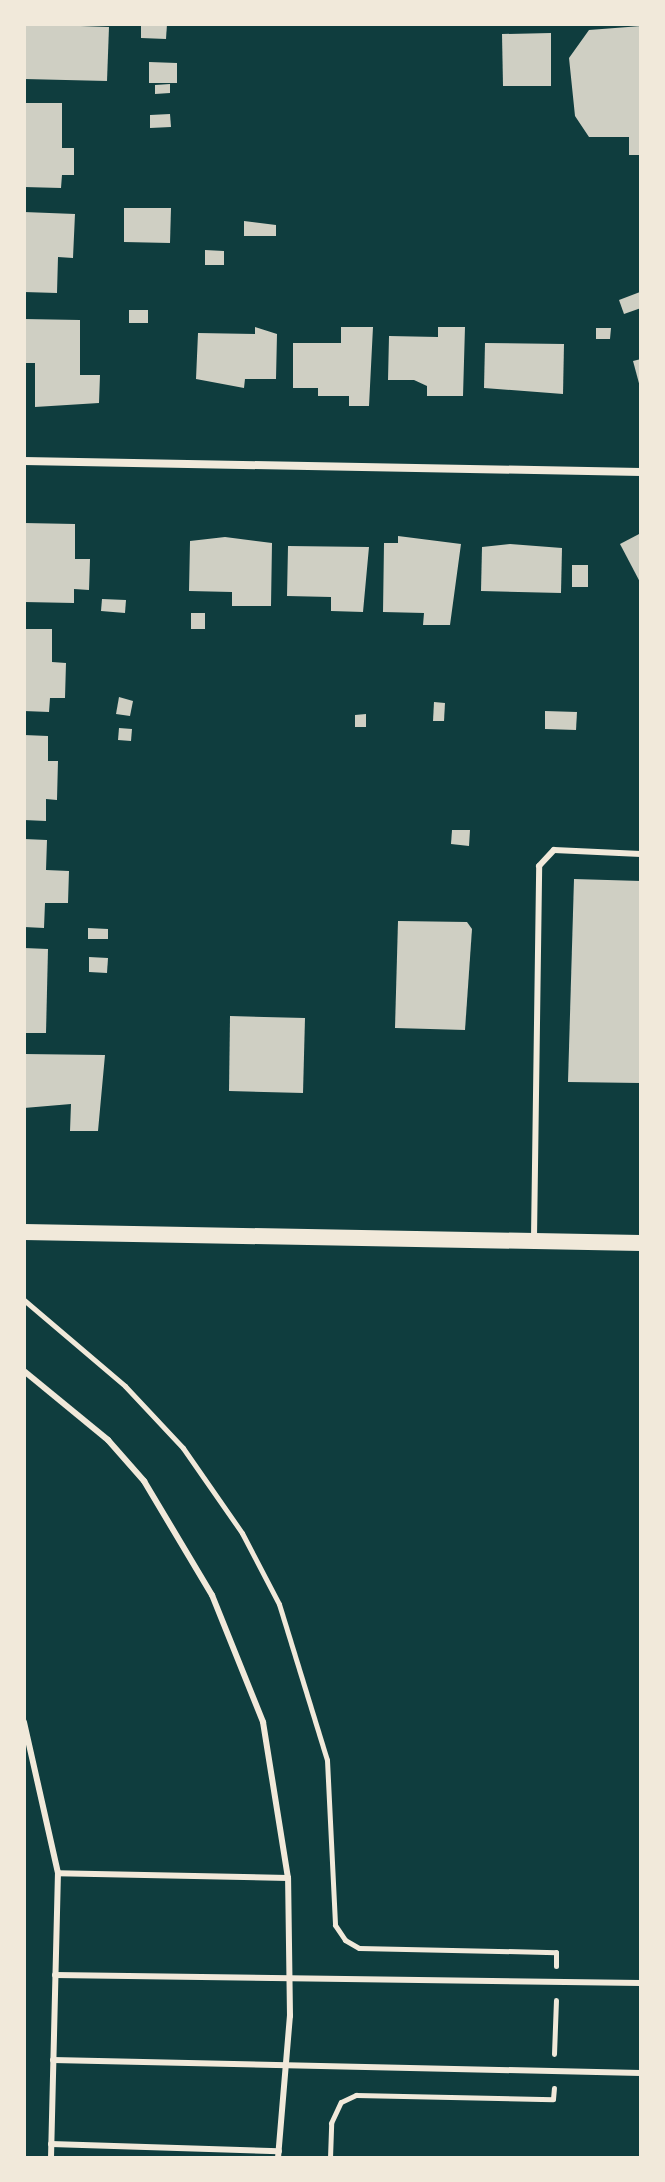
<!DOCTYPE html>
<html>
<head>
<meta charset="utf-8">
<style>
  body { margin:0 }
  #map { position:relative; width:665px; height:2182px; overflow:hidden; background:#0f3d3e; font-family:Barlow,sans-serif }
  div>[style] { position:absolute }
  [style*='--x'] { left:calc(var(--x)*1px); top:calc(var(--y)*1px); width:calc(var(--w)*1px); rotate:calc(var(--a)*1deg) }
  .building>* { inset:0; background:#cfcfc3 }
  .path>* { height:5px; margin:-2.5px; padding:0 2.5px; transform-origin:2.5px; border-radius:2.5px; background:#f1e9da }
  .service>* { height:6px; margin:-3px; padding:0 3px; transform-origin:3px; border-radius:3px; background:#f1e9da }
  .minor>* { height:8px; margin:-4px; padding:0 4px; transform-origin:4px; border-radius:4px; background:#f1e9da }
  .secondary>* { height:16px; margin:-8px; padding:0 8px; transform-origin:8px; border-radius:8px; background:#f1e9da }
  span { translate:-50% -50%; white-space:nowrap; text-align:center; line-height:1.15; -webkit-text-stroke:6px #f1e9da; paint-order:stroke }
  .frame { position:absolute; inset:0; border:26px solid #f1e9da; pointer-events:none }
</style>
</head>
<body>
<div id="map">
  <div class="building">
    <div style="clip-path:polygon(24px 24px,109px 27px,107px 81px,24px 79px)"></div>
    <div style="clip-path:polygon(141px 24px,167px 24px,166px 39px,141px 38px)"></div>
    <div style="clip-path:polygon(641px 26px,641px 155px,629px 155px,629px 137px,589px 137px,575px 116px,569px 58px,589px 30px)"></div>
    <div style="clip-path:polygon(551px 33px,551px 86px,503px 86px,502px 34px)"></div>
    <div style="clip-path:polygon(149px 62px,177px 63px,177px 83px,149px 83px)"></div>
    <div style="clip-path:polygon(170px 84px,170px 93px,155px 94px,155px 85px)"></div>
    <div style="clip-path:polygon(24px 103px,62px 103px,62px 148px,74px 148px,74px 175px,62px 175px,61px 188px,24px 187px)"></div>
    <div style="clip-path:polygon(170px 114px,171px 127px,150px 128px,150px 115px)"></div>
    <div style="clip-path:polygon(124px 208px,171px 208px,170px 243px,124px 242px)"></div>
    <div style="clip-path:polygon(24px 212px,75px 214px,73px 258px,58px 257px,57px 293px,24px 292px)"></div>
    <div style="clip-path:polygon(244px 221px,276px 225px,276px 236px,244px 236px)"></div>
    <div style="clip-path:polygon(205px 250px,224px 251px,224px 265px,205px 265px)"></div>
    <div style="clip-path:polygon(640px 292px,641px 308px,624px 314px,619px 300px)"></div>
    <div style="clip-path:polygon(129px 310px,148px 310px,148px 323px,129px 323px)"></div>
    <div style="clip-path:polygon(24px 319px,80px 320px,80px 375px,100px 375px,99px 403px,35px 407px,35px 363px,24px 363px)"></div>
    <div style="clip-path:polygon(255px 327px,277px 334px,276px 379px,245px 379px,244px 388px,196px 379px,198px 333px,255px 334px)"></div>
    <div style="clip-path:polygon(341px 327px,373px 327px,369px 406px,349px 406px,349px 396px,318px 396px,318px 388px,293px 388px,293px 343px,341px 343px)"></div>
    <div style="clip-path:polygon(438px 327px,465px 327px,463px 396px,427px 396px,427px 386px,414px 380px,388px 380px,389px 336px,438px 337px)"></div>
    <div style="clip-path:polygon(596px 328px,611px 328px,610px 339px,596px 339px)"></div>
    <div style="clip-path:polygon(485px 343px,564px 344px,563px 394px,484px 388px)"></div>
    <div style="clip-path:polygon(641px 359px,641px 387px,640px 387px,633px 361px)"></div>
    <div style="clip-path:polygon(24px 523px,75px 524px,75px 559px,90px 559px,89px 590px,74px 589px,74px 603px,24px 602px)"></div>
    <div style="clip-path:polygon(641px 533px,641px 584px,620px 544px)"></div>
    <div style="clip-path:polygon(398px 536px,461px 544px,450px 625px,423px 625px,424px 613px,383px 612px,384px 543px,398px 543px)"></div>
    <div style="clip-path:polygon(225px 537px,272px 543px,271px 606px,232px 606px,232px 592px,189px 591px,190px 541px)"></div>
    <div style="clip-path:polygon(510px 544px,562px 548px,561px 593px,481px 591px,482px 547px)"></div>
    <div style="clip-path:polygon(288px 546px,369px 547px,363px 612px,331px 611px,331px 597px,287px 596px)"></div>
    <div style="clip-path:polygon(572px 565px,588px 565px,588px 587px,572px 587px)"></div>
    <div style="clip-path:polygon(102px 599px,126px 600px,125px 613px,101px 611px)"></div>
    <div style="clip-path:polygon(191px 613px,205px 613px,205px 629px,191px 629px)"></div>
    <div style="clip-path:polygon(24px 629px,52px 629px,52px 662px,66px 663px,65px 698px,50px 698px,49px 712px,24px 711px)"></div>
    <div style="clip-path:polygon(119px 697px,133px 701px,130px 716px,116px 714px)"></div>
    <div style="clip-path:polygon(434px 702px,445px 703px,444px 721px,433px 721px)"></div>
    <div style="clip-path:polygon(545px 711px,577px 712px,576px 730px,545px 729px)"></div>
    <div style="clip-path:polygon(366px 714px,366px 727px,355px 727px,355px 715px)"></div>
    <div style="clip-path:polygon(119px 728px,132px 729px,131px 741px,118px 740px)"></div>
    <div style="clip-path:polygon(24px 735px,48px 736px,48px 761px,58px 761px,57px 800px,46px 799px,46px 821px,24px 820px)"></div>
    <div style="clip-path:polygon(452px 830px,470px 830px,469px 846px,451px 844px)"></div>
    <div style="clip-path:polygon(24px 839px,47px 840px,46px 870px,69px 871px,68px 903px,45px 903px,44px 928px,24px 927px)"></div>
    <div style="clip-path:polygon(574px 879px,641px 881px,640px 1083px,568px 1082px)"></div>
    <div style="clip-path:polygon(398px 921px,467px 922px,472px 929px,465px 1030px,395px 1028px)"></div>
    <div style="clip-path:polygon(88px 928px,108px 929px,108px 939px,88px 939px)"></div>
    <div style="clip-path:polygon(24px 948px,48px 949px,46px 1033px,24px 1033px)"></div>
    <div style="clip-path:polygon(89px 957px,108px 958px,107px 973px,89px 972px)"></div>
    <div style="clip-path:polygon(230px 1016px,305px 1018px,303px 1093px,229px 1091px)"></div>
    <div style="clip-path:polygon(24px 1054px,105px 1055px,98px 1131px,70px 1131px,71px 1104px,24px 1108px)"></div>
  </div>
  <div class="path">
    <div style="--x:24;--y:1300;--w:133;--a:40.4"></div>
    <div style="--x:125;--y:1386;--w:85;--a:46.9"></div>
    <div style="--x:183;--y:1448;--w:103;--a:55.2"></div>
    <div style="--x:242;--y:1533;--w:80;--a:62.5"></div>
    <div style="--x:279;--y:1604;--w:163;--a:72.9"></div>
    <div style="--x:327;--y:1760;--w:165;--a:87.2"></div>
    <div style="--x:335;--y:1925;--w:18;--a:56"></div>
    <div style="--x:345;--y:1940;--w:16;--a:30"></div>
    <div style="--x:359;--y:1948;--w:197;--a:1.2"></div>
    <div style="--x:556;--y:1952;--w:14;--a:90"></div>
    <div style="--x:554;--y:2054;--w:54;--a:-87.9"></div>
    <div style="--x:330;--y:2158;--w:35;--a:-88"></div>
    <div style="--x:331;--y:2123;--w:23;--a:-65"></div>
    <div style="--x:341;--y:2102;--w:17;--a:-25"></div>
    <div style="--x:356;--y:2095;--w:197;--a:1.2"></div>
    <div style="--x:553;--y:2099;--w:11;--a:-85"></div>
  </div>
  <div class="service">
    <div style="--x:534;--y:1238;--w:372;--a:-89.2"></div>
    <div style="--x:539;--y:866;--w:22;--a:-47"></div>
    <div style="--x:554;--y:850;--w:87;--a:2.6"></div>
    <div style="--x:24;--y:1371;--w:109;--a:39.4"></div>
    <div style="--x:108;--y:1440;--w:55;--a:48.7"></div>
    <div style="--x:144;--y:1481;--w:133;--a:59.2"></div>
    <div style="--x:212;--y:1595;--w:137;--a:68.1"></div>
    <div style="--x:263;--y:1722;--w:158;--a:80.9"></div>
    <div style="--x:288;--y:1878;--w:230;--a:-178.8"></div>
    <div style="--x:58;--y:1873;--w:155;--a:-102.7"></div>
    <div style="--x:55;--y:1975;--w:586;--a:0.78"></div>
    <div style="--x:53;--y:2060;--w:588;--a:1.27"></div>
    <div style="--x:51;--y:2144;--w:228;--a:1.8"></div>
    <div style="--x:51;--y:2158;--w:285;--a:-88.6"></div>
    <div style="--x:278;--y:2158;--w:143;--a:-85.2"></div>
    <div style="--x:290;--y:2016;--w:138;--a:-90.8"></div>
  </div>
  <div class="minor">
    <div style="--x:24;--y:461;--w:617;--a:1.02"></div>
  </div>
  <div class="secondary">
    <div style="--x:24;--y:1232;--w:617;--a:1.02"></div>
  </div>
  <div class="frame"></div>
</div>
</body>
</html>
